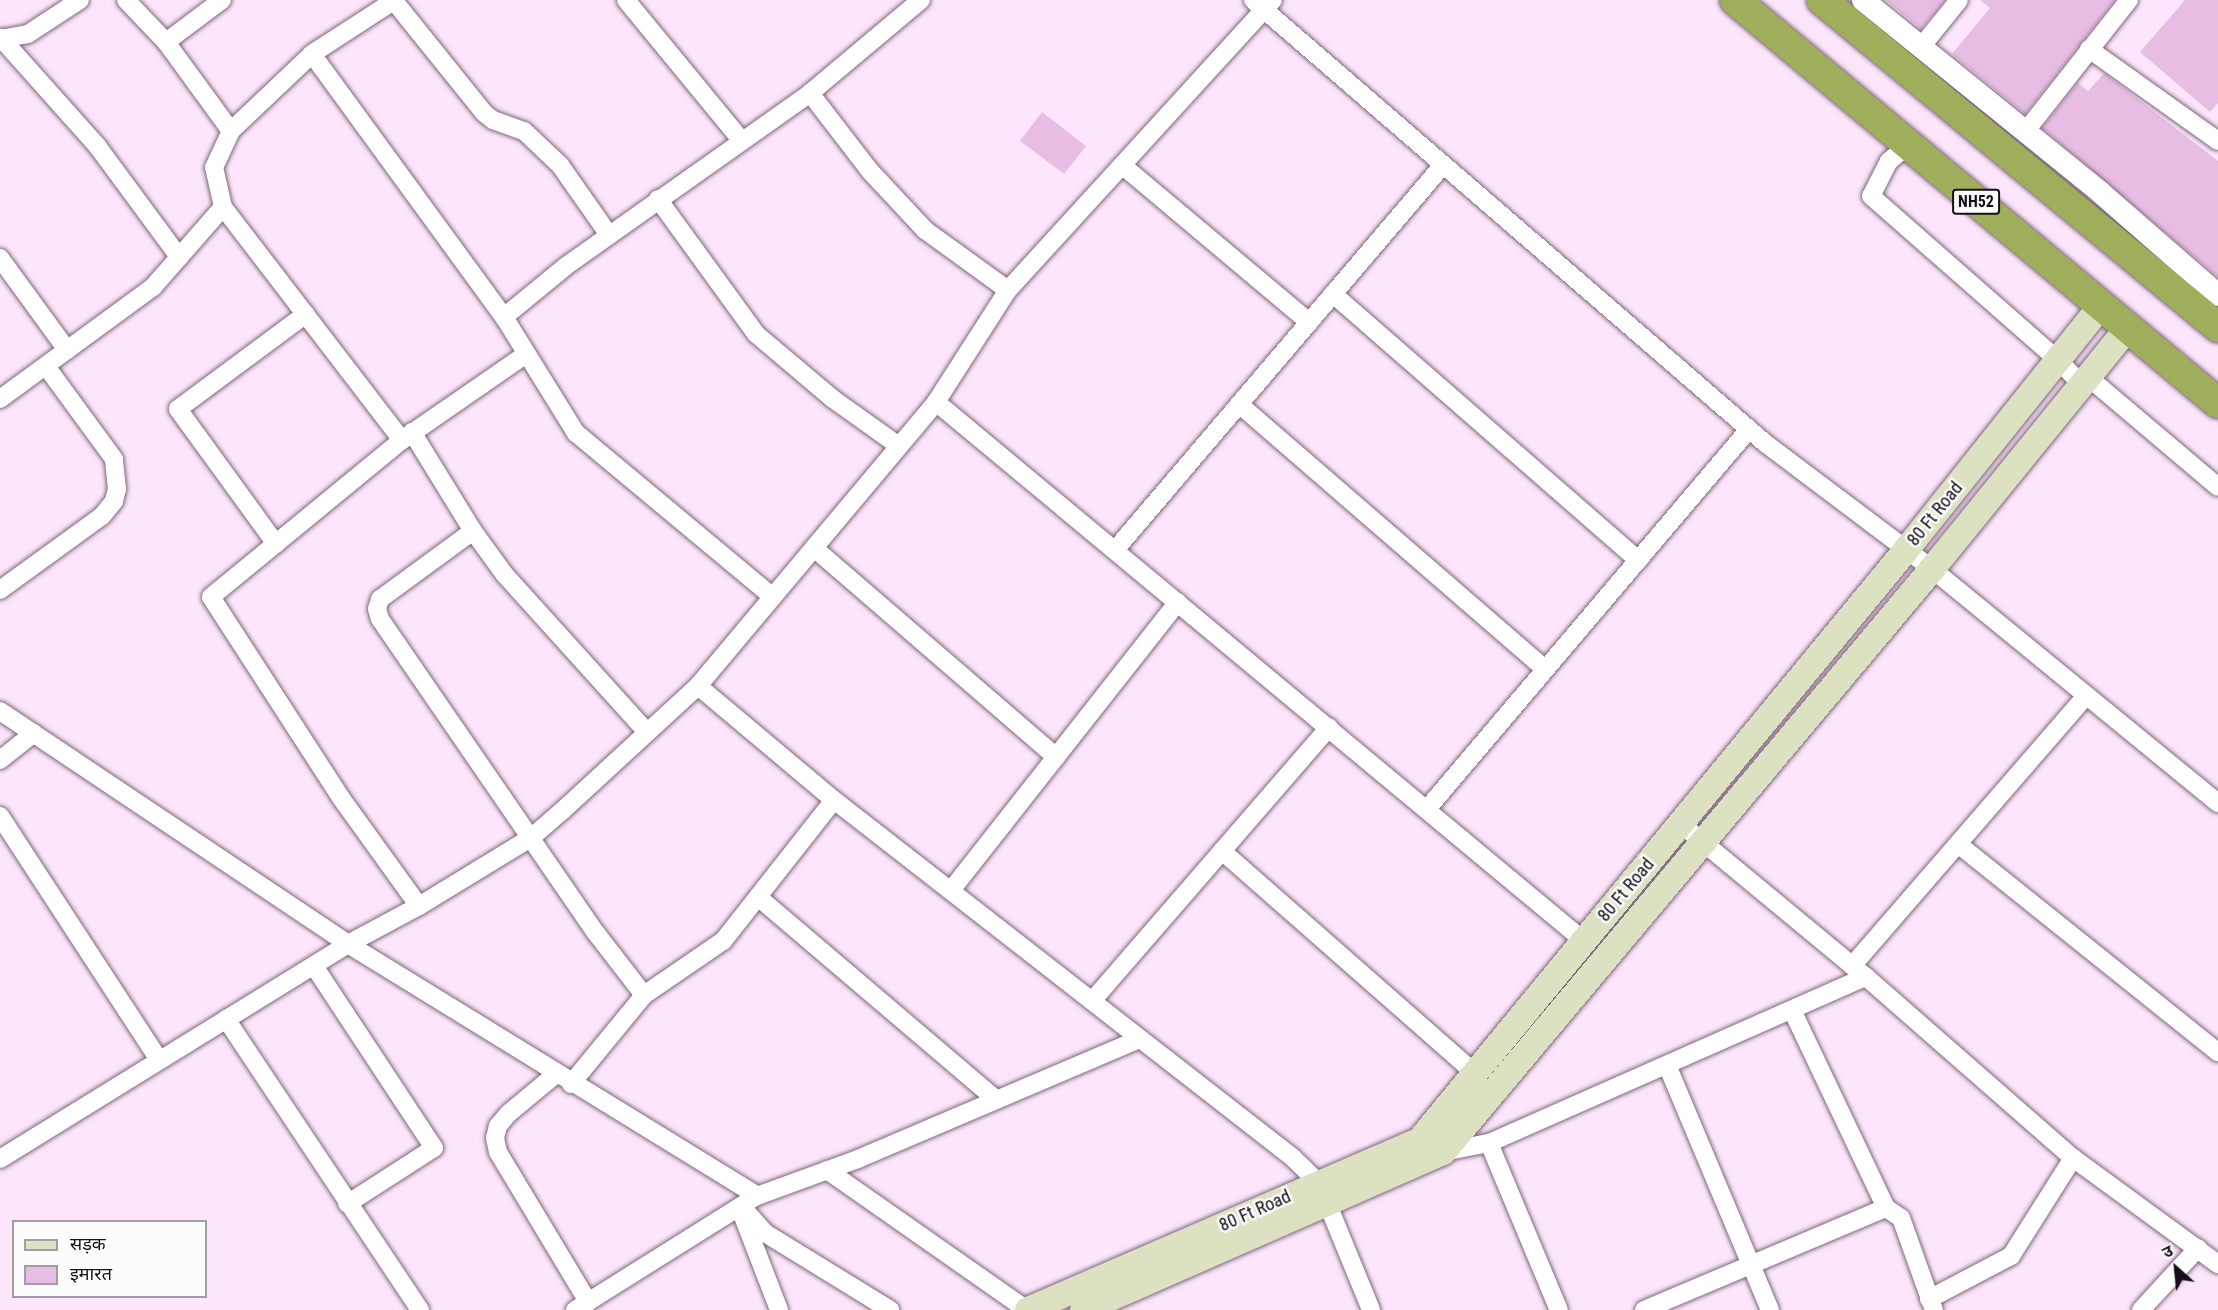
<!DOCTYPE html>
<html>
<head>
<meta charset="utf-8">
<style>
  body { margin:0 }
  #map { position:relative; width:2218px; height:1310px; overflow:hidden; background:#fde6fb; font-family:"Roboto Condensed","Noto Sans Devanagari",sans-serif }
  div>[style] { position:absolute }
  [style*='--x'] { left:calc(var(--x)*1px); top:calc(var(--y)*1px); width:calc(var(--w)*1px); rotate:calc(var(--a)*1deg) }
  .building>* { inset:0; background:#e8bde3 }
  .roads { filter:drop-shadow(0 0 2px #7e657b) drop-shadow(0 0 2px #7e657b) }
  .minor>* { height:18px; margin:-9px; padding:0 9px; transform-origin:9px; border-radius:9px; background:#fff }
  .tertiary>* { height:22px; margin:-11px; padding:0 11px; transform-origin:11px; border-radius:11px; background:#fff }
  .secondary>* { height:26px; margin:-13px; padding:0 13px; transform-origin:13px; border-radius:13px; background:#dbe1c1 }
  .trunk>* { height:30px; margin:-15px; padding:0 15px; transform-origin:15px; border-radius:15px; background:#9eae5a }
  span { translate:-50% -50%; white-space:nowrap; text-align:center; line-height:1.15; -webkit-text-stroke:5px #fcfcfc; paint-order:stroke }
  .shield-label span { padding:2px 4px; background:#fcfcfc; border:2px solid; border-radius:4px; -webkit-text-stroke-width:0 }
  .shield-label { font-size:16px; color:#180e17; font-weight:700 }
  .street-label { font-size:18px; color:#180e17 }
  .legend { position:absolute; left:12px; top:1220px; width:195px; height:78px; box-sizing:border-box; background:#fcfcfc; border:2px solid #a19da0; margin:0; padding:8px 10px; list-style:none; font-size:18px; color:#180e17 }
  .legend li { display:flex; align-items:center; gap:12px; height:30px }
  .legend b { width:30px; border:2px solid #a19da0 }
  .north { position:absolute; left:2146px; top:1238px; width:60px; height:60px; -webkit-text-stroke:4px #fcfcfc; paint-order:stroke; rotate:333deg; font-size:16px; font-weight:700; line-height:24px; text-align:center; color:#180e17 }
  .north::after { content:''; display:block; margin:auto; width:21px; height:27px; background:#180e17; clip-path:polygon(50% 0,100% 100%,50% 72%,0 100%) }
</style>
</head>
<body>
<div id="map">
  <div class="building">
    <div style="clip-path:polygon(1886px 0,1945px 0,1921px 29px)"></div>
    <div style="clip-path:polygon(1980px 0,2115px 0,2025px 114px,1952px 54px,1990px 8px)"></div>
    <div style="clip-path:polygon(2185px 0,2218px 0,2218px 103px,2210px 112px,2140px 52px)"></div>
    <div style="clip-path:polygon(2104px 73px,2218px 161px,2218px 277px,2042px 128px,2078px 83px,2088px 91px)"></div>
    <div style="clip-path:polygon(1042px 112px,1086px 146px,1064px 174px,1020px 141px)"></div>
  </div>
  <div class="roads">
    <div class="minor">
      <div style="--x:126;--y:0;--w:58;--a:46.4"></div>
      <div style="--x:166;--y:42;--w:110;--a:53.9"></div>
      <div style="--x:395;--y:0;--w:99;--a:147"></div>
      <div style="--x:312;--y:54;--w:112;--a:136.5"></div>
      <div style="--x:231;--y:131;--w:40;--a:115"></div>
      <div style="--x:214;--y:167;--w:41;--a:77.3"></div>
      <div style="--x:223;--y:207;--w:294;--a:52.5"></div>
      <div style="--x:402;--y:440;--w:151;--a:-34.7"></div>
      <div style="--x:626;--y:0;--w:180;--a:50.6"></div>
      <div style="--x:1253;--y:0;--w:677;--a:40.87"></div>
      <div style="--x:1765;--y:443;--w:209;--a:37"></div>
      <div style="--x:1932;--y:569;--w:370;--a:39.3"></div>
      <div style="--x:394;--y:1;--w:144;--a:51.2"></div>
      <div style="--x:484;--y:113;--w:11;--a:38"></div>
      <div style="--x:493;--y:120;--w:33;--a:20"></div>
      <div style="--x:524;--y:131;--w:50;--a:43.4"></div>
      <div style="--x:560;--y:165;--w:85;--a:55"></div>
      <div style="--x:1;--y:38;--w:146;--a:48.3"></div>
      <div style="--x:98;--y:147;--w:137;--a:53.6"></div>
      <div style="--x:0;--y:39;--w:28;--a:-10"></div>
      <div style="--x:28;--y:34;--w:62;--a:-33.2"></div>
      <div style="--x:166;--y:42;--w:70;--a:-36.9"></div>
      <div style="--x:1921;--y:47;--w:60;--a:-51"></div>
      <div style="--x:2089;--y:49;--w:158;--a:35.5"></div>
      <div style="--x:312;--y:54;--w:326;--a:53.9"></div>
      <div style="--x:504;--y:317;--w:137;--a:58.2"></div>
      <div style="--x:576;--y:433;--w:256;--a:39.8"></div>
      <div style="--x:810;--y:93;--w:98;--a:52.4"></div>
      <div style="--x:870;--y:171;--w:81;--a:47"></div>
      <div style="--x:925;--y:230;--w:102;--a:35.9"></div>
      <div style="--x:2025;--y:132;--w:168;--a:-51.8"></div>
      <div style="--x:1901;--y:151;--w:16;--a:140"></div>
      <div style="--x:1889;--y:161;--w:39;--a:117"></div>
      <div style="--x:1871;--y:196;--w:249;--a:41.3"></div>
      <div style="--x:2058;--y:360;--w:35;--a:46"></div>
      <div style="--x:1123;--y:166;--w:243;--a:40"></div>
      <div style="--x:658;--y:199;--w:167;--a:54"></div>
      <div style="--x:756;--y:334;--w:101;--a:40.2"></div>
      <div style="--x:833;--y:399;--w:81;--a:35.5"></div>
      <div style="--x:0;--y:258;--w:114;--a:53.9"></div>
      <div style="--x:1333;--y:294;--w:405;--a:41.1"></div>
      <div style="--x:504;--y:317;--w:80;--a:-39.4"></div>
      <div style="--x:566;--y:266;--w:299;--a:-35.3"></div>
      <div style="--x:810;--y:93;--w:145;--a:-40"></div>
      <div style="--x:2088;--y:377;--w:170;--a:40.2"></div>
      <div style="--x:0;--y:399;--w:190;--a:-36.2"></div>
      <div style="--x:153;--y:287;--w:106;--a:-48.8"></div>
      <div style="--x:936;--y:402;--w:843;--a:39.75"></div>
      <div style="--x:1239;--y:404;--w:405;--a:40.9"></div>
      <div style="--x:412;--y:432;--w:116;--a:58.4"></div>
      <div style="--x:473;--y:531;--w:54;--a:54"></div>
      <div style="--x:505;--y:575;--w:212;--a:47.9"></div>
      <div style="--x:402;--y:440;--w:247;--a:140.6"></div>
      <div style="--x:211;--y:597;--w:239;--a:57.1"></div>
      <div style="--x:341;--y:798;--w:133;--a:54.2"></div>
      <div style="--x:473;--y:531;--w:115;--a:143.8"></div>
      <div style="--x:380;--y:599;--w:10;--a:107"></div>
      <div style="--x:377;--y:609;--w:10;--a:73"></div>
      <div style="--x:380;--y:619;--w:381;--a:55.5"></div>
      <div style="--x:596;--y:933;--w:78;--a:52.3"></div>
      <div style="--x:276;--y:544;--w:167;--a:-126"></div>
      <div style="--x:178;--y:409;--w:159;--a:-36.6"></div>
      <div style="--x:814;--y:548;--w:320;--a:40.8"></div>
      <div style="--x:1115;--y:550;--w:506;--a:-49.57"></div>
      <div style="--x:0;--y:590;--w:126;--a:-36"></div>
      <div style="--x:102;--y:516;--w:19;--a:-51"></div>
      <div style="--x:114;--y:501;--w:12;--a:-76"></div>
      <div style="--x:117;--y:489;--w:30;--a:-96"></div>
      <div style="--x:114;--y:459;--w:115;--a:-126.2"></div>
      <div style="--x:698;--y:686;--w:177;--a:40"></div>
      <div style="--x:834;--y:800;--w:581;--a:37.94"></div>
      <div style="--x:1292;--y:1157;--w:37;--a:44"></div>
      <div style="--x:1319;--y:1183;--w:137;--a:67.7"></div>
      <div style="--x:0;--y:711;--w:419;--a:33.8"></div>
      <div style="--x:348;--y:944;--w:480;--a:31.6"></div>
      <div style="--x:0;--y:760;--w:43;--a:-38.5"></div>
      <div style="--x:1427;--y:809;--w:498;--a:-49.7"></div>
      <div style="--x:0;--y:816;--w:291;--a:56.9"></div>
      <div style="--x:1681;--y:824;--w:240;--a:39.6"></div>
      <div style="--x:1866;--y:977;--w:275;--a:41.2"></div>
      <div style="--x:2073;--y:1158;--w:180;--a:36.2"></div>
      <div style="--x:1958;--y:844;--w:333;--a:38.7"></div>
      <div style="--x:1222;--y:851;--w:337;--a:41.3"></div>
      <div style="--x:952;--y:889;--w:365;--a:-51.8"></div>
      <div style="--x:758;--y:897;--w:311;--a:40.4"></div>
      <div style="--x:314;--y:966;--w:218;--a:56.6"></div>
      <div style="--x:434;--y:1148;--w:103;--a:147.2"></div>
      <div style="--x:1852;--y:966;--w:356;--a:-49.1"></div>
      <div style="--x:1092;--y:1001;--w:362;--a:-49.1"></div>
      <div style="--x:1792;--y:1010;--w:219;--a:64.6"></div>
      <div style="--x:226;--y:1019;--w:350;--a:56.3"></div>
      <div style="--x:1667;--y:1065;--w:266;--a:67.2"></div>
      <div style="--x:556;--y:1074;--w:62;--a:140.2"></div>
      <div style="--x:508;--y:1114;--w:16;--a:130"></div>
      <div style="--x:498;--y:1126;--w:12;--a:104"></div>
      <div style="--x:495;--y:1138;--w:14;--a:78"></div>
      <div style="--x:498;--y:1152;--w:175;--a:59"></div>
      <div style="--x:571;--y:1084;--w:115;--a:-50.6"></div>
      <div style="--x:644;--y:995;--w:96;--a:-34.4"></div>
      <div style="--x:723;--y:941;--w:179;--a:-51.8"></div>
      <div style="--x:1489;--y:1143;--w:181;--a:67.3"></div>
      <div style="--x:1443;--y:1152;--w:47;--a:-11.1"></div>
      <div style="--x:1489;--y:1143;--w:412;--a:-23.8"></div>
      <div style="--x:0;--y:1159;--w:409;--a:-31.7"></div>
      <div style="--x:348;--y:944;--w:81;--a:-28.2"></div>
      <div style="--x:419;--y:906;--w:132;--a:-31.4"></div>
      <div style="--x:532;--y:837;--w:40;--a:-41"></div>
      <div style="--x:562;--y:811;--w:185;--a:-42.6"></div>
      <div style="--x:698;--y:686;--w:371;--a:-50"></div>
      <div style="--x:936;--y:402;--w:133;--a:-57.3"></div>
      <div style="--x:1008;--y:290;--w:393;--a:-47.6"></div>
      <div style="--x:827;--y:1170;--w:244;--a:35"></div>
      <div style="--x:741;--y:1206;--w:36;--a:48"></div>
      <div style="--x:765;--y:1233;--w:147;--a:31.6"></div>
      <div style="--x:742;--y:1214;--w:103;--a:68.9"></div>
      <div style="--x:1929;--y:1299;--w:93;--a:-27.7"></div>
      <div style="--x:2011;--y:1256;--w:116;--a:-57.7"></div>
      <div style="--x:575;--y:1310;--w:215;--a:-32.1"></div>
      <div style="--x:757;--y:1196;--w:108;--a:-20.1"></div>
      <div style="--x:858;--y:1159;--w:306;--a:-23.1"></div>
      <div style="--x:1644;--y:1310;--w:263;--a:-22.9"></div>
      <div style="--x:1886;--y:1208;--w:18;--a:34"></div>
      <div style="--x:1901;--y:1218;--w:98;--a:70.3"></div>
      <div style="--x:2141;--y:1310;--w:84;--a:-47.4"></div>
    </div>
    <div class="tertiary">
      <div style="--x:1863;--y:0;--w:306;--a:39"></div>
      <div style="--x:2101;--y:193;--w:155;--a:41.1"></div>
    </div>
    <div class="secondary">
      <div style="--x:1028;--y:1310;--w:427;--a:-23.4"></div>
      <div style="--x:1420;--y:1140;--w:764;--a:-50.52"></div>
      <div style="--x:1906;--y:550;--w:311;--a:-51.4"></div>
      <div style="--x:1083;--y:1310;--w:393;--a:-23.7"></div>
      <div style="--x:1443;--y:1152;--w:761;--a:-50.01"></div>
      <div style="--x:1932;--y:569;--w:311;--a:-50.9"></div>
    </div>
    <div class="trunk">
      <div style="--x:1735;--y:0;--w:629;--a:39.84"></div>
      <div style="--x:1822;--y:0;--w:514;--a:39.55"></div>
    </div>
  </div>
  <div class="shield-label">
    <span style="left:1976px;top:202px">NH52</span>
  </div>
  <div class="street-label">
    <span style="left:1935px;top:514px;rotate:-51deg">80 Ft Road</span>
    <span style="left:1626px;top:890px;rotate:-50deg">80 Ft Road</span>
    <span style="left:1255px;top:1211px;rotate:-24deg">80 Ft Road</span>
  </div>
  <ul class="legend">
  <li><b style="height:8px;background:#dbe1c1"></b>सड़क</li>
  <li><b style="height:16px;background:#e8bde3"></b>इमारत</li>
  </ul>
  <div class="north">उ</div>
</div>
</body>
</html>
